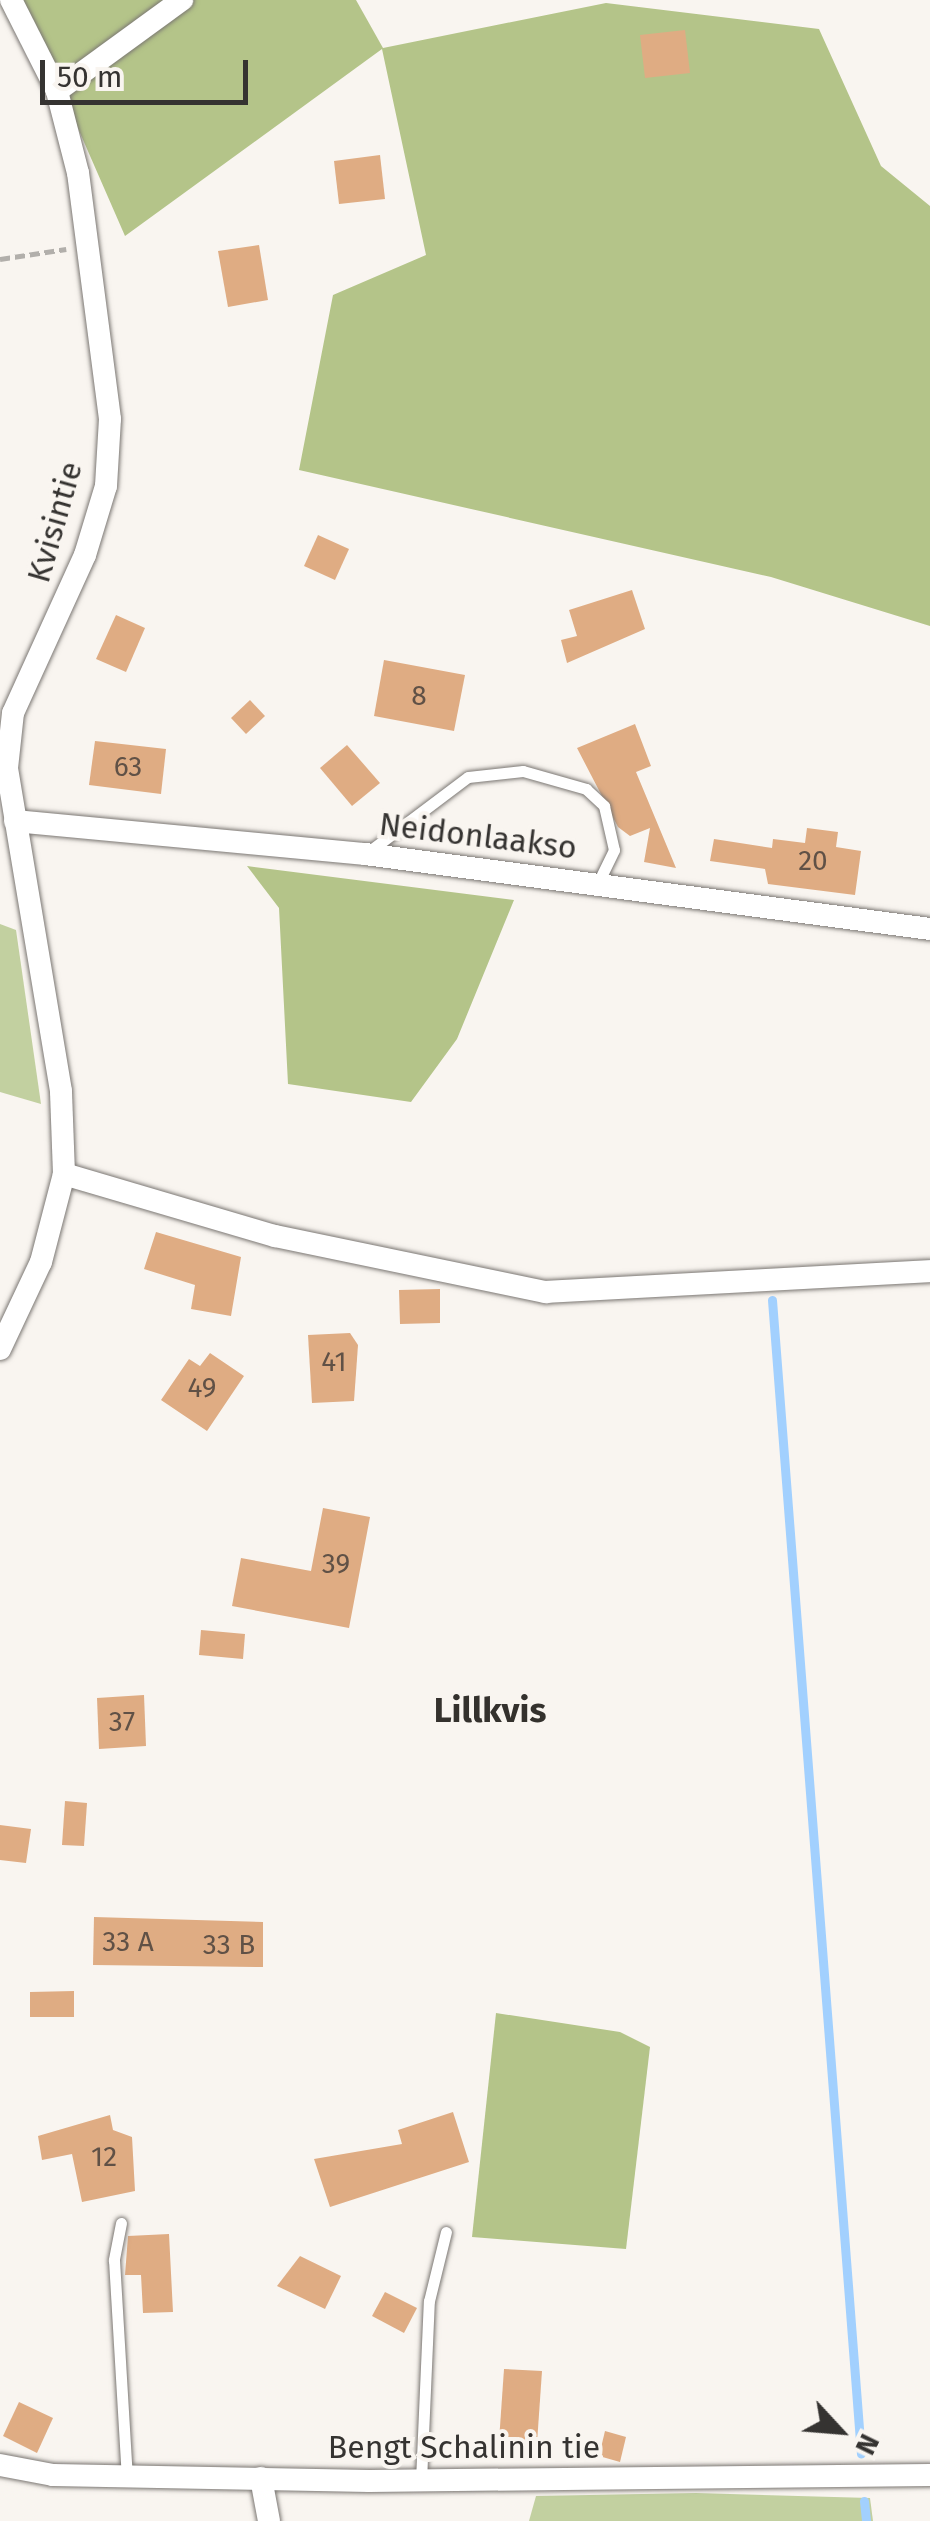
<!DOCTYPE html>
<html>
<head>
<meta charset="utf-8">
<style>
  body { margin:0 }
  #map { position:relative; width:930px; height:2521px; overflow:hidden; background:#f9f5f0; font-family:"Fira Sans",sans-serif }
  div>[style] { position:absolute }
  [style*='--x'] { left:calc(var(--x)*1px); top:calc(var(--y)*1px); width:calc(var(--w)*1px); rotate:calc(var(--a)*1deg) }
  .green>* { inset:0; background:#c2d0a0 }
  .forest>* { inset:0; background:#b4c489 }
  .stream>* { height:9px; margin:-4.5px; padding:0 4.5px; transform-origin:4.5px; border-radius:4.5px; background:#a2d0fe }
  .building>* { inset:0; background:#dfac83 }
  .path>* { height:5px; margin-top:-2.5px; transform-origin:0; background:repeating-linear-gradient(90deg,#b2afab 0 10px,transparent 0 15px) }
  .roads { filter:drop-shadow(0 0 2px #7b7773) drop-shadow(0 0 2px #7b7773) }
  .service>* { height:11px; margin:-5.5px; padding:0 5.5px; transform-origin:5.5px; border-radius:5.5px; background:#fff }
  .minor>* { height:22px; margin:-11px; padding:0 11px; transform-origin:11px; border-radius:11px; background:#fff }
  span { translate:-50% -50%; white-space:nowrap; text-align:center; line-height:1.15; -webkit-text-stroke:8px #f9f5f0; paint-order:stroke }
  .number-label { font-size:28px; color:#605146 }
  .number-label span { -webkit-text-stroke-width:0 }
  .street-label { font-size:32px; color:#353331 }
  .neighbourhood-label { font-size:35px; color:#34312d; font-weight:700 }
  .north { position:absolute; left:790px; top:2381px; width:100px; height:100px; -webkit-text-stroke:8px #f9f5f0; paint-order:stroke; rotate:116deg; font-size:28px; font-weight:700; line-height:40px; text-align:center; color:#353331 }
  .north::after { content:''; display:block; margin:auto; width:35px; height:45px; background:#353331; clip-path:polygon(50% 0,100% 100%,50% 72%,0 100%) }
  .scale { position:absolute; left:40px; top:60px; width:208px; height:45px; box-sizing:border-box; border:5px solid #353331; border-top:0; padding-left:12px; font-size:30px; line-height:35px; white-space:nowrap; color:#353331; -webkit-text-stroke:8px #f9f5f0; paint-order:stroke }
</style>
</head>
<body>
<div id="map">
  <div class="green">
    <div style="clip-path:polygon(0 924px,16px 930px,41px 1104px,0 1092px)"></div>
    <div style="clip-path:polygon(696px 2493px,870px 2498px,873px 2521px,529px 2521px,536px 2496px)"></div>
  </div>
  <div class="forest">
    <div style="clip-path:polygon(22px 0,356px 0,383px 48px,606px 3px,819px 29px,881px 166px,930px 206px,930px 626px,771px 577px,299px 470px,333px 295px,426px 255px,382px 49px,125px 236px)"></div>
    <div style="clip-path:polygon(247px 866px,514px 900px,457px 1039px,411px 1102px,288px 1084px,279px 908px)"></div>
    <div style="clip-path:polygon(496px 2013px,620px 2032px,650px 2047px,626px 2249px,472px 2237px)"></div>
  </div>
  <div class="stream">
    <div style="--x:772;--y:1300;--w:1157;--a:85.59"></div>
    <div style="--x:864;--y:2501;--w:20;--a:84"></div>
  </div>
  <div class="building">
    <div style="clip-path:polygon(685px 30px,690px 73px,645px 78px,640px 35px)"></div>
    <div style="clip-path:polygon(380px 155px,385px 199px,339px 204px,334px 161px)"></div>
    <div style="clip-path:polygon(259px 245px,268px 300px,228px 307px,218px 251px)"></div>
    <div style="clip-path:polygon(318px 535px,349px 549px,335px 580px,304px 566px)"></div>
    <div style="clip-path:polygon(632px 590px,645px 629px,567px 663px,561px 640px,577px 636px,569px 610px)"></div>
    <div style="clip-path:polygon(116px 615px,145px 628px,126px 672px,96px 659px)"></div>
    <div style="clip-path:polygon(384px 660px,465px 675px,454px 731px,374px 716px)"></div>
    <div style="clip-path:polygon(250px 700px,265px 716px,246px 734px,231px 718px)"></div>
    <div style="clip-path:polygon(635px 724px,651px 766px,636px 772px,676px 868px,644px 862px,650px 828px,630px 836px,618px 827px,577px 748px)"></div>
    <div style="clip-path:polygon(95px 741px,166px 749px,161px 794px,89px 785px)"></div>
    <div style="clip-path:polygon(347px 745px,380px 783px,352px 806px,320px 768px)"></div>
    <div style="clip-path:polygon(807px 828px,838px 832px,836px 847px,861px 851px,855px 895px,768px 884px,765px 869px,710px 861px,714px 839px,772px 848px,773px 839px,805px 843px)"></div>
    <div style="clip-path:polygon(156px 1232px,241px 1257px,231px 1316px,191px 1309px,195px 1285px,144px 1269px)"></div>
    <div style="clip-path:polygon(440px 1289px,440px 1323px,400px 1324px,399px 1290px)"></div>
    <div style="clip-path:polygon(350px 1333px,358px 1345px,354px 1401px,312px 1403px,308px 1335px)"></div>
    <div style="clip-path:polygon(210px 1353px,244px 1376px,207px 1431px,161px 1400px,189px 1359px,200px 1366px)"></div>
    <div style="clip-path:polygon(323px 1508px,370px 1517px,349px 1628px,232px 1606px,241px 1558px,311px 1571px)"></div>
    <div style="clip-path:polygon(201px 1630px,245px 1634px,243px 1659px,199px 1655px)"></div>
    <div style="clip-path:polygon(144px 1695px,146px 1746px,99px 1749px,97px 1698px)"></div>
    <div style="clip-path:polygon(65px 1801px,87px 1803px,84px 1846px,62px 1845px)"></div>
    <div style="clip-path:polygon(0 1825px,31px 1829px,26px 1863px,0 1860px)"></div>
    <div style="clip-path:polygon(94px 1917px,263px 1922px,263px 1967px,93px 1965px)"></div>
    <div style="clip-path:polygon(74px 1991px,74px 2017px,30px 2017px,30px 1992px)"></div>
    <div style="clip-path:polygon(453px 2112px,469px 2162px,330px 2207px,314px 2159px,402px 2144px,398px 2130px)"></div>
    <div style="clip-path:polygon(110px 2115px,113px 2130px,132px 2137px,135px 2191px,82px 2202px,72px 2154px,42px 2160px,38px 2136px)"></div>
    <div style="clip-path:polygon(169px 2234px,173px 2312px,143px 2313px,141px 2275px,125px 2275px,128px 2236px)"></div>
    <div style="clip-path:polygon(300px 2256px,341px 2276px,325px 2309px,277px 2286px)"></div>
    <div style="clip-path:polygon(385px 2292px,417px 2308px,404px 2333px,372px 2316px)"></div>
    <div style="clip-path:polygon(504px 2369px,542px 2371px,537px 2443px,499px 2441px)"></div>
    <div style="clip-path:polygon(19px 2402px,53px 2418px,37px 2453px,3px 2436px)"></div>
    <div style="clip-path:polygon(605px 2431px,626px 2437px,620px 2462px,599px 2456px)"></div>
  </div>
  <div class="path">
    <div style="--x:0;--y:259;--w:67;--a:-8.6"></div>
  </div>
  <div class="roads">
    <div class="service">
      <div style="--x:367;--y:853;--w:126;--a:-37"></div>
      <div style="--x:468;--y:777;--w:55;--a:-6.2"></div>
      <div style="--x:523;--y:771;--w:66;--a:15.9"></div>
      <div style="--x:586;--y:789;--w:25;--a:43"></div>
      <div style="--x:604;--y:806;--w:45;--a:77.2"></div>
      <div style="--x:614;--y:850;--w:37;--a:116"></div>
      <div style="--x:121;--y:2223;--w:38;--a:101"></div>
      <div style="--x:114;--y:2260;--w:218;--a:86.6"></div>
      <div style="--x:421;--y:2481;--w:180;--a:-87.5"></div>
      <div style="--x:429;--y:2301;--w:71;--a:-76.2"></div>
    </div>
    <div class="minor">
      <div style="--x:57;--y:91;--w:155;--a:-36.1"></div>
      <div style="--x:15;--y:821;--w:352;--a:5.4"></div>
      <div style="--x:365;--y:854;--w:570;--a:7.56"></div>
      <div style="--x:64;--y:1174;--w:220;--a:16.4"></div>
      <div style="--x:275;--y:1236;--w:277;--a:11.7"></div>
      <div style="--x:546;--y:1292;--w:385;--a:-3.1"></div>
      <div style="--x:0;--y:1349;--w:96;--a:-64.8"></div>
      <div style="--x:41;--y:1262;--w:91;--a:-75.4"></div>
      <div style="--x:64;--y:1174;--w:83;--a:-92.1"></div>
      <div style="--x:61;--y:1091;--w:327;--a:-99.5"></div>
      <div style="--x:7;--y:768;--w:55;--a:-83.8"></div>
      <div style="--x:13;--y:713;--w:174;--a:-65.5"></div>
      <div style="--x:85;--y:555;--w:72;--a:-73.1"></div>
      <div style="--x:106;--y:486;--w:67;--a:-86.6"></div>
      <div style="--x:110;--y:419;--w:248;--a:-97.4"></div>
      <div style="--x:78;--y:173;--w:85;--a:-104.4"></div>
      <div style="--x:57;--y:91;--w:102;--a:-116.8"></div>
      <div style="--x:0;--y:2465;--w:54;--a:10.7"></div>
      <div style="--x:53;--y:2475;--w:316;--a:1.1"></div>
      <div style="--x:369;--y:2481;--w:561;--a:-0.61"></div>
      <div style="--x:261;--y:2478;--w:44;--a:79.5"></div>
    </div>
  </div>
  <div class="number-label">
    <span style="left:419px;top:696px">8</span>
    <span style="left:128px;top:767px">63</span>
    <span style="left:813px;top:861px">20</span>
    <span style="left:334px;top:1362px">41</span>
    <span style="left:202px;top:1388px">49</span>
    <span style="left:336px;top:1564px">39</span>
    <span style="left:122px;top:1722px">37</span>
    <span style="left:128px;top:1942px">33 A</span>
    <span style="left:229px;top:1945px">33 B</span>
    <span style="left:104px;top:2157px">12</span>
  </div>
  <div class="street-label">
    <span style="left:55px;top:522px;rotate:-74deg">Kvisintie</span>
    <span style="left:478px;top:836px;rotate:7deg">Neidonlaakso</span>
    <span style="left:464px;top:2447px">Bengt Schalinin tie</span>
  </div>
  <div class="neighbourhood-label">
    <span style="left:490px;top:1710px">Lillkvis</span>
  </div>
  <div class="north">N</div>
  <div class="scale">50 m</div>
</div>
</body>
</html>
